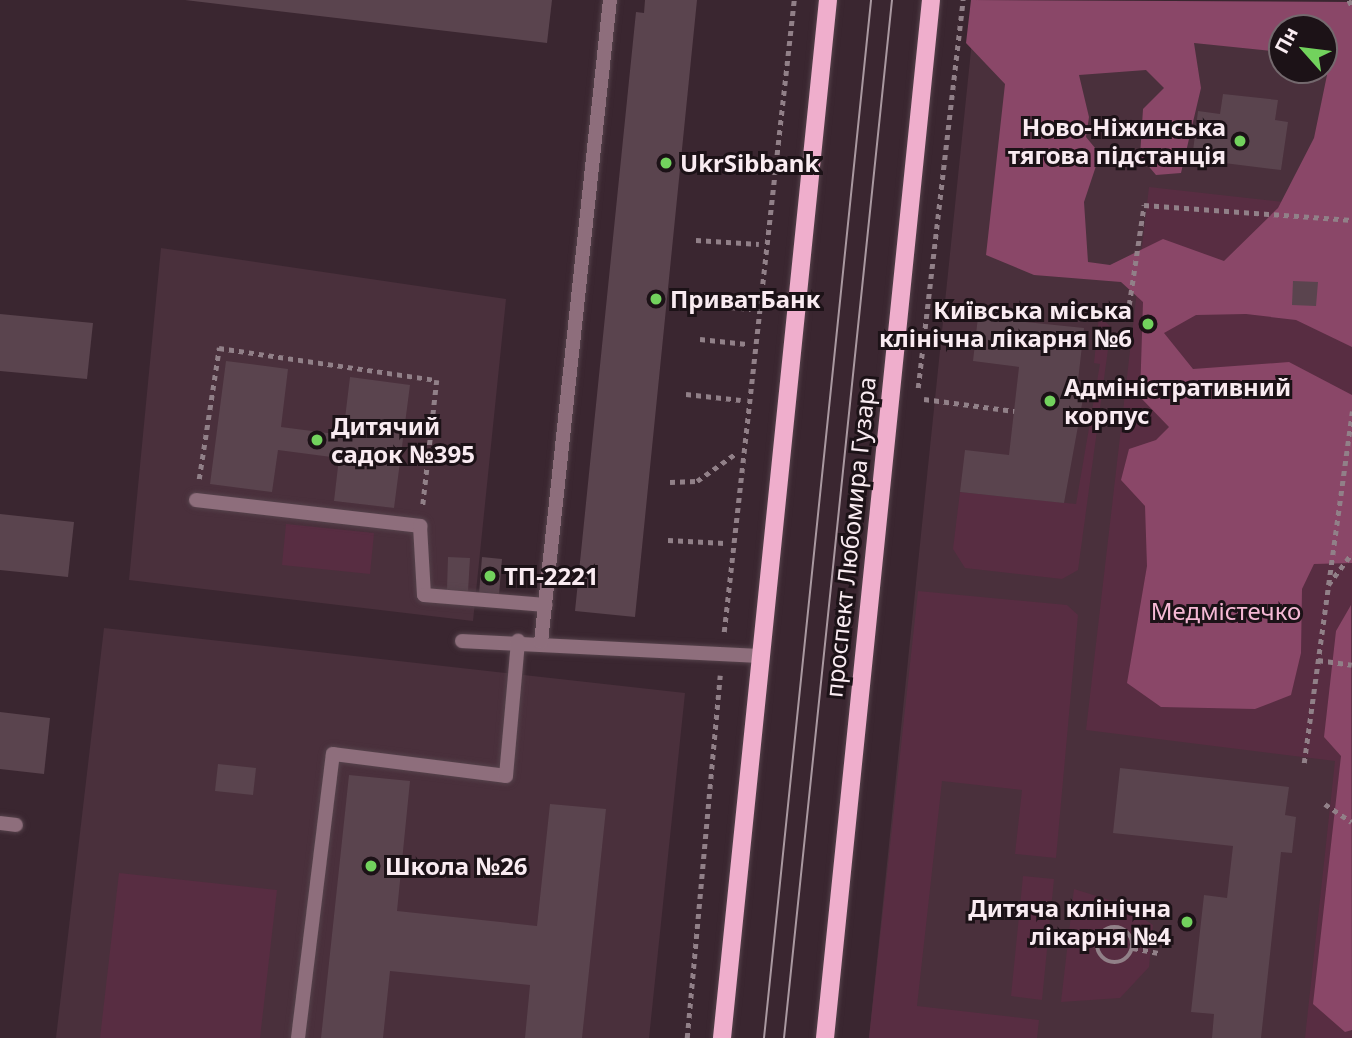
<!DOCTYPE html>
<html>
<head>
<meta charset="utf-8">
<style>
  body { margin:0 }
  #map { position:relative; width:1352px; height:1038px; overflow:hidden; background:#3a2630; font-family:"Noto Sans",sans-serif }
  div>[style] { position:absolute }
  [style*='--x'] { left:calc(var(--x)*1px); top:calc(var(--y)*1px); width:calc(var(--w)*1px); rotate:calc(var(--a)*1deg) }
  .built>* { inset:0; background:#4a303c }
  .green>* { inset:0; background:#582d42 }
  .forest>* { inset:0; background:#8a4768 }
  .building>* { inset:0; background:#5a444e }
  .path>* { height:4.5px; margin-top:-2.25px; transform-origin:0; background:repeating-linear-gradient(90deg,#918088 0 5px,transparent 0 10px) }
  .path>.ring { margin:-2.25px; padding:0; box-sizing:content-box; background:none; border:4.5px solid #918088; border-radius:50% }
  .roads { filter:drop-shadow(0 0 2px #55424b) drop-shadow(0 0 2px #55424b) }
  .service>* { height:14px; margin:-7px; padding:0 7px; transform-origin:7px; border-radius:7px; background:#8e6e7c }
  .primary>* { height:18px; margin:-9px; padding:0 9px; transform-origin:9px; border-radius:9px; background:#efaecc }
  .tram>* { height:2px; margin:-1px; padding:0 1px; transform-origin:1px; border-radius:1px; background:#aa99a1 }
  .dots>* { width:19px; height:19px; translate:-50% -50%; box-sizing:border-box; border:4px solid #1c1217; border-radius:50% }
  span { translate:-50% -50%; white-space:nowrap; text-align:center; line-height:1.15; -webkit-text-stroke:6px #1c1217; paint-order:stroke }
  .poi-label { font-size:24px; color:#f9ebf1; font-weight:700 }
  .right { translate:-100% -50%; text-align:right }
  .left { translate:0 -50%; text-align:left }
  .street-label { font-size:24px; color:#f9ebf1 }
  .park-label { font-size:24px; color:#f6b9d5 }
  .north { position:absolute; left:1268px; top:14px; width:70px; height:70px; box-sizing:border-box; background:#1c1217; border:2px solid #74696e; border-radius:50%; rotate:298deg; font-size:19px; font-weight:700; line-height:28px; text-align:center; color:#f9ebf1 }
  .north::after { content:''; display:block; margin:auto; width:24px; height:32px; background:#72d25d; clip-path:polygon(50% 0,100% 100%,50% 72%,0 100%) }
</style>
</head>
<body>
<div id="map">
  <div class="built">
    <div style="clip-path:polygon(976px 2px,1282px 28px,1282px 70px,1324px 70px,1352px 34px,1352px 1038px,869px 1038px)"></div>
    <div style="clip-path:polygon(161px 248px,506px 299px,473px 621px,129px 580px)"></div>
    <div style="clip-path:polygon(104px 628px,685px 693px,649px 1038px,56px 1038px)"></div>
  </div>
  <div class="green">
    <div style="clip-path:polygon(1352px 171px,1352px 1038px,1305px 1038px,1335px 761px,1086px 730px,1149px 187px,1347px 209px)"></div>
    <div style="clip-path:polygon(1099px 316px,1111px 327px,1078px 570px,1062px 579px,965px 568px,953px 549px,960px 492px,1076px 504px,1100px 364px,1094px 363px)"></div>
    <div style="clip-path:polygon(286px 524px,374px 533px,370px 574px,282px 565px)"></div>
    <div style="clip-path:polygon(918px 591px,1067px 605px,1078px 615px,1056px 858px,1015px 854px,1022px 790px,942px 781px,917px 1006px,1039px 1020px,1037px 1038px,869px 1038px)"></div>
    <div style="clip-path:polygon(119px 873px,277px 890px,260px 1038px,100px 1038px)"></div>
    <div style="clip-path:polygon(1023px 876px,1054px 879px,1042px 1000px,1011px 996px)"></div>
    <div style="clip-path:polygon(1074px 889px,1119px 903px,1153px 925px,1149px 967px,1120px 998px,1061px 1002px)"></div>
  </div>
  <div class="forest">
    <div style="clip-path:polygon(evenodd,971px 0,1352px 2px,1352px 347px,1296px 320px,1246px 314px,1196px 315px,1164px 333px,1193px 369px,1289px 362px,1352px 395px,1352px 563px,1314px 564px,1302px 589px,1301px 653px,1291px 695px,1255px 709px,1161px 707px,1127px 683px,1147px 566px,1145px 506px,1121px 480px,1129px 449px,1156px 440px,1169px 427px,1140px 397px,1143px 302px,1121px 282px,1034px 275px,986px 255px,1005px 84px,966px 43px,971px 0,1282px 28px,1324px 28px,1321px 70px,1327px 75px,1314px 138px,1278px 208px,1224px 261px,1163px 239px,1110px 265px,1088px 262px,1084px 202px,1100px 154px,1086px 137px,1089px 117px,1079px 75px,1146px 70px,1164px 88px,1143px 109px,1140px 156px,1156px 175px,1181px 173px,1201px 88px,1194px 43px,1282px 52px,1282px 28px)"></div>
    <div style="clip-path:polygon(1351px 605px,1352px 1030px,1345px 1032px,1313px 1004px,1341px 756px,1324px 737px,1336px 631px)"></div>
  </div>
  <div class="building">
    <div style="clip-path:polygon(185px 0,552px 0,547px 43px)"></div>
    <div style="clip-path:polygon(645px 0,697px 0,635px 617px,575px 611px,636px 12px,644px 13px)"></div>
    <div style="clip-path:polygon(1223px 94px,1278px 100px,1275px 120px,1288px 122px,1281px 170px,1192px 159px,1198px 111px,1220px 114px)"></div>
    <div style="clip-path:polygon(1293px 281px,1318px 282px,1316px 306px,1292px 305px)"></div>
    <div style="clip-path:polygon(0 314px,93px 323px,87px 379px,0 371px)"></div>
    <div style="clip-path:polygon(978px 317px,1084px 328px,1078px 381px,1086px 382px,1064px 503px,960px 492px,965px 450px,1009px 455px,1019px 367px,973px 361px)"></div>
    <div style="clip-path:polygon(226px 361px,288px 369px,281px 427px,343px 435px,350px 377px,410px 385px,394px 508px,334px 501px,339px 458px,278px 450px,272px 492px,210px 484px)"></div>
    <div style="clip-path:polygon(0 514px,74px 522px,68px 577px,0 570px)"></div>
    <div style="clip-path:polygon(448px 557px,470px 558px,468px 591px,447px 590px)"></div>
    <div style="clip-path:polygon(482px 557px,502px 559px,499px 595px,479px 594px)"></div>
    <div style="clip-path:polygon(0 712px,50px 718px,44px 774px,0 769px)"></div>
    <div style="clip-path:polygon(218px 764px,256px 768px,253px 795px,215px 791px)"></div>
    <div style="clip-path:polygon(1120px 768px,1289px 787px,1285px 815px,1296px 817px,1292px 853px,1281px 852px,1261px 1038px,1212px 1038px,1214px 1014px,1191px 1012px,1204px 895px,1227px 898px,1233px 846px,1113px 833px)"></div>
    <div style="clip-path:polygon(349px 775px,410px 781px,397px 911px,537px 926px,550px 804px,606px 809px,582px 1038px,525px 1038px,530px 985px,390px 971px,383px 1038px,321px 1038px)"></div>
  </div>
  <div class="path">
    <div style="--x:1349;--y:0;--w:7;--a:63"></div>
    <div style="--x:696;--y:240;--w:63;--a:3.6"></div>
    <div style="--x:690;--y:303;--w:61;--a:5.6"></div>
    <div style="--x:1129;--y:305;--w:101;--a:-81.5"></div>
    <div style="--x:1144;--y:205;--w:209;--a:4.1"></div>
    <div style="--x:700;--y:339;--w:47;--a:6.1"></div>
    <div style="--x:918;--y:388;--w:391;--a:-83.4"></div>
    <div style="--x:686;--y:394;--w:55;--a:6.2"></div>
    <div style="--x:924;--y:399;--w:91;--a:7.6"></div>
    <div style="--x:199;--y:479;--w:133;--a:-81.3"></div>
    <div style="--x:219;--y:348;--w:220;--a:8.4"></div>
    <div style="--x:437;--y:380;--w:126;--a:96.4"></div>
    <div style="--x:670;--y:482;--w:27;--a:-2"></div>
    <div style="--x:697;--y:481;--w:47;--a:-35.4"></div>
    <div style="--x:668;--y:540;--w:57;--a:3"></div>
    <div style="--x:1328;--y:585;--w:40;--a:-53"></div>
    <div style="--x:724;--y:632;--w:636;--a:-83.68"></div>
    <div style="--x:1318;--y:660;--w:34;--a:8"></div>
    <div style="--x:1304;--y:763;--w:355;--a:-82.2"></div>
    <div style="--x:1325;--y:804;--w:32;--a:34"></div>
    <div class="ring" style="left:1097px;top:927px;width:31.5px;height:31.5px"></div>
    <div style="--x:1133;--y:948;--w:26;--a:11"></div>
    <div style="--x:687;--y:1038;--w:364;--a:-84.8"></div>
  </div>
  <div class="roads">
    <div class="service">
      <div style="--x:196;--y:500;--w:226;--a:6.6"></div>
      <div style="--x:420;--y:526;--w:69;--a:86.7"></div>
      <div style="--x:424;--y:595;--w:122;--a:4.7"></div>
      <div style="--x:462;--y:641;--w:301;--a:2.9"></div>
      <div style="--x:541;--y:642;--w:646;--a:-83.87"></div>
      <div style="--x:0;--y:823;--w:16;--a:7"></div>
      <div style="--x:298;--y:1038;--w:286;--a:-83"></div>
      <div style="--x:333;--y:754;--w:174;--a:7.2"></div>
      <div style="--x:506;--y:776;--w:136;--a:-84.9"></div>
    </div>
    <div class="primary">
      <div style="--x:722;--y:1038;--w:1043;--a:-84.17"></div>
      <div style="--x:825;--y:1038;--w:1043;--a:-84.17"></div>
    </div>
  </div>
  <div class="tram">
    <div style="--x:764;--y:1038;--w:1044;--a:-84.11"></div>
    <div style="--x:784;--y:1038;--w:1044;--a:-84.06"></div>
  </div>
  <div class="dots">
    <div style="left:1240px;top:141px;background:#72d25d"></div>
    <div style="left:666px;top:163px;background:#72d25d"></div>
    <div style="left:656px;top:299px;background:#72d25d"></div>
    <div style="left:1148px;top:324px;background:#72d25d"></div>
    <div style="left:1050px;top:401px;background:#72d25d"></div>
    <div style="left:317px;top:440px;background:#72d25d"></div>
    <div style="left:490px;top:576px;background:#72d25d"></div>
    <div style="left:371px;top:866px;background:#72d25d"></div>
    <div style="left:1187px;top:922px;background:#72d25d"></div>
  </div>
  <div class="poi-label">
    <span class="right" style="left:1226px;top:141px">Ново-Ніжинська<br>тягова підстанція</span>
    <span class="left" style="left:680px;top:163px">UkrSibbank</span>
    <span class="left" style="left:670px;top:299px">ПриватБанк</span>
    <span class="right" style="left:1132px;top:324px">Київська міська<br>клінічна лікарня №6</span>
    <span class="left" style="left:1064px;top:401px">Адміністративний<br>корпус</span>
    <span class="left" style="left:331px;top:440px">Дитячий<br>садок №395</span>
    <span class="left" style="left:504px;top:576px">ТП-2221</span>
    <span class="left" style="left:385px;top:866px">Школа №26</span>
    <span class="right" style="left:1171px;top:922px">Дитяча клінічна<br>лікарня №4</span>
  </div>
  <div class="street-label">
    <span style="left:850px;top:537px;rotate:-84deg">проспект Любомира Гузара</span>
  </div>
  <div class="park-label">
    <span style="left:1226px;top:611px">Медмістечко</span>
  </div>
  <div class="north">Пн</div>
</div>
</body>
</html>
